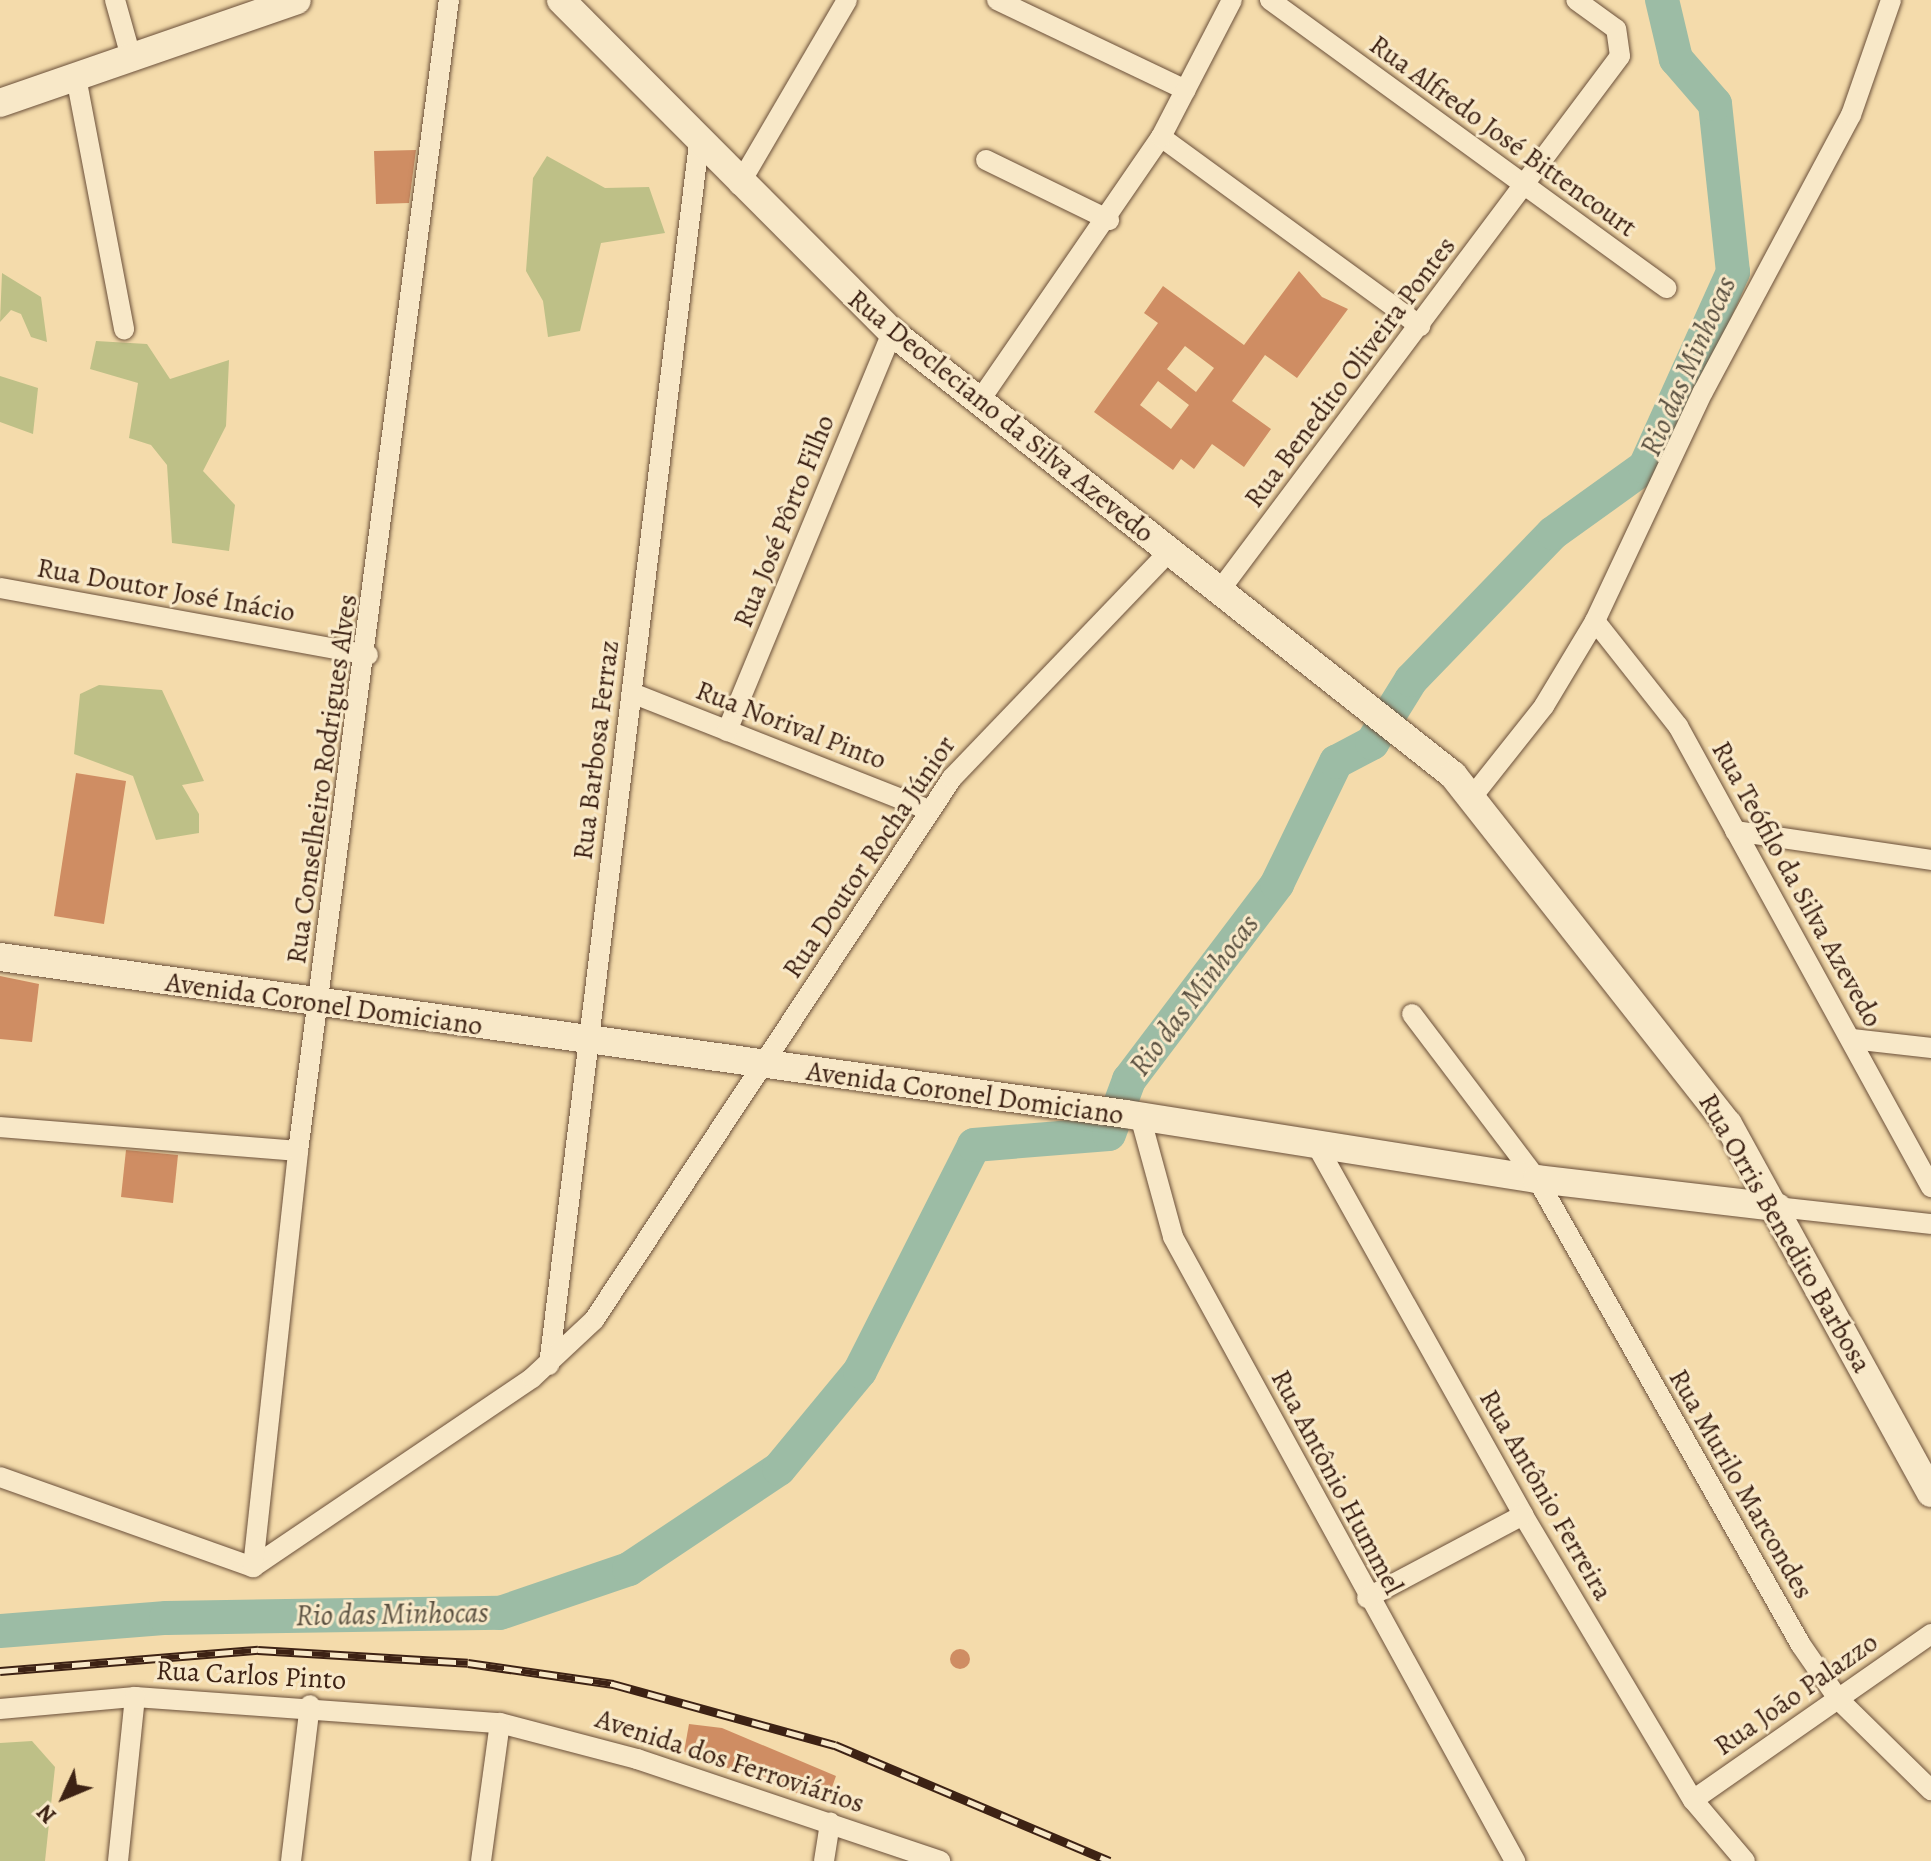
<!DOCTYPE html>
<html>
<head>
<meta charset="utf-8">
<style>
  body { margin:0 }
  #map { position:relative; width:1931px; height:1861px; overflow:hidden; background:#f4dbab; font-family:Alegreya,serif }
  div>[style] { position:absolute }
  [style*='--x'] { left:calc(var(--x)*1px); top:calc(var(--y)*1px); width:calc(var(--w)*1px); rotate:calc(var(--a)*1deg) }
  .green>* { inset:0; background:#bec087 }
  .river>* { height:34px; margin:-17px; padding:0 17px; transform-origin:17px; border-radius:17px; background:#9cbca5 }
  .building>* { inset:0; background:#cf8d63 }
  .round { border-radius:50% }
  .roads { filter:drop-shadow(0 0 2px #6b503a) drop-shadow(0 0 2px #6b503a) }
  .street>* { height:20px; margin:-10px; padding:0 10px; transform-origin:10px; border-radius:10px; background:#f8e8c8 }
  .secondary>* { height:28px; margin:-14px; padding:0 14px; transform-origin:14px; border-radius:14px; background:#f8e8c8 }
  .rail>* { height:9px; margin-top:-4.5px; transform-origin:0; background:repeating-linear-gradient(90deg,#f8e8c8 0 18px,#3d2214 0 36px); box-sizing:border-box; border-block:2px solid #3d2214 }
  span { translate:-50% -50%; white-space:nowrap; text-align:center; line-height:1.15; -webkit-text-stroke:6px #f8e8c8; paint-order:stroke }
  .street-label { font-size:28px; color:#3d2214 }
  .water-label { font-size:30px; color:#5a5040; font-style:italic }
  .north { position:absolute; left:24px; top:1757px; width:80px; height:80px; -webkit-text-stroke:6px #f8e8c8; paint-order:stroke; rotate:226deg; font-size:22px; font-weight:700; line-height:32px; text-align:center; color:#3d2214 }
  .north::after { content:''; display:block; margin:auto; width:28px; height:36px; background:#3d2214; clip-path:polygon(50% 0,100% 100%,50% 72%,0 100%) }
</style>
</head>
<body>
<div id="map">
  <div class="green">
    <div style="clip-path:polygon(547px 156px,605px 188px,649px 187px,665px 233px,601px 243px,580px 331px,548px 337px,543px 301px,526px 271px,533px 178px)"></div>
    <div style="clip-path:polygon(2px 273px,41px 297px,47px 342px,31px 337px,21px 314px,11px 310px,0 322px)"></div>
    <div style="clip-path:polygon(96px 341px,147px 344px,170px 379px,229px 360px,226px 426px,203px 471px,235px 505px,229px 551px,172px 543px,167px 465px,151px 445px,129px 438px,138px 383px,90px 369px)"></div>
    <div style="clip-path:polygon(0 376px,38px 388px,33px 434px,0 422px)"></div>
    <div style="clip-path:polygon(99px 685px,162px 690px,204px 781px,182px 785px,199px 814px,199px 833px,156px 840px,133px 776px,74px 754px,80px 694px)"></div>
    <div style="clip-path:polygon(32px 1741px,55px 1767px,45px 1861px,0 1861px,0 1743px)"></div>
  </div>
  <div class="river">
    <div style="--x:0;--y:1631;--w:167;--a:-4.5"></div>
    <div style="--x:166;--y:1618;--w:334;--a:-0.9"></div>
    <div style="--x:500;--y:1613;--w:136;--a:-18.8"></div>
    <div style="--x:629;--y:1569;--w:180;--a:-33.7"></div>
    <div style="--x:779;--y:1469;--w:127;--a:-50.4"></div>
    <div style="--x:860;--y:1371;--w:253;--a:-63.2"></div>
    <div style="--x:974;--y:1145;--w:135;--a:-4.7"></div>
    <div style="--x:1109;--y:1134;--w:58;--a:-69.7"></div>
    <div style="--x:1129;--y:1080;--w:246;--a:-52.9"></div>
    <div style="--x:1277;--y:884;--w:136;--a:-64.2"></div>
    <div style="--x:1336;--y:762;--w:41;--a:-27.8"></div>
    <div style="--x:1372;--y:743;--w:74;--a:-58.2"></div>
    <div style="--x:1411;--y:680;--w:204;--a:-46"></div>
    <div style="--x:1553;--y:533;--w:113;--a:-35.7"></div>
    <div style="--x:1645;--y:467;--w:214;--a:-65.7"></div>
    <div style="--x:1733;--y:272;--w:169;--a:-96.1"></div>
    <div style="--x:1715;--y:104;--w:60;--a:-130.9"></div>
    <div style="--x:1676;--y:59;--w:61;--a:-103.3"></div>
  </div>
  <div class="building">
    <div style="clip-path:polygon(416px 150px,409px 203px,376px 204px,374px 151px)"></div>
    <div style="clip-path:polygon(evenodd,1299px 271px,1322px 297px,1348px 309px,1297px 378px,1265px 355px,1232px 401px,1271px 429px,1244px 467px,1212px 444px,1194px 469px,1181px 459px,1173px 470px,1094px 412px,1158px 323px,1144px 313px,1163px 286px,1244px 345px,1299px 271px,1185px 346px,1214px 368px,1196px 392px,1167px 369px,1185px 346px,1299px 271px,1158px 381px,1189px 405px,1171px 429px,1140px 405px,1158px 381px)"></div>
    <div style="clip-path:polygon(76px 773px,126px 781px,104px 924px,54px 916px)"></div>
    <div style="clip-path:polygon(0 976px,39px 984px,32px 1042px,0 1039px)"></div>
    <div style="clip-path:polygon(126px 1150px,178px 1155px,173px 1203px,121px 1197px)"></div>
    <div class="round" style="left:950px;top:1649px;width:20px;height:20px"></div>
    <div style="clip-path:polygon(689px 1724px,722px 1728px,836px 1776px,826px 1804px,684px 1752px)"></div>
  </div>
  <div class="roads">
    <div class="street">
      <div style="--x:115;--y:0;--w:59;--a:74.3"></div>
      <div style="--x:997;--y:0;--w:209;--a:25.5"></div>
      <div style="--x:1270;--y:0;--w:490;--a:36"></div>
      <div style="--x:76;--y:77;--w:257;--a:79.2"></div>
      <div style="--x:1161;--y:137;--w:321;--a:36.1"></div>
      <div style="--x:986;--y:160;--w:137;--a:26"></div>
      <div style="--x:739;--y:185;--w:214;--a:-59.7"></div>
      <div style="--x:978;--y:403;--w:323;--a:-55.5"></div>
      <div style="--x:1161;--y:137;--w:154;--a:-62.6"></div>
      <div style="--x:0;--y:588;--w:374;--a:10.3"></div>
      <div style="--x:1220;--y:590;--w:667;--a:-53.16"></div>
      <div style="--x:1620;--y:56;--w:27;--a:-98"></div>
      <div style="--x:1616;--y:29;--w:49;--a:-144.1"></div>
      <div style="--x:1595;--y:621;--w:134;--a:51.7"></div>
      <div style="--x:1678;--y:726;--w:526;--a:61.24"></div>
      <div style="--x:632;--y:693;--w:319;--a:21.5"></div>
      <div style="--x:727;--y:731;--w:432;--a:-67.5"></div>
      <div style="--x:1472;--y:797;--w:116;--a:-51.6"></div>
      <div style="--x:1544;--y:706;--w:99;--a:-59"></div>
      <div style="--x:1595;--y:621;--w:253;--a:-64.8"></div>
      <div style="--x:1703;--y:392;--w:314;--a:-61.9"></div>
      <div style="--x:1851;--y:115;--w:122;--a:-70.8"></div>
      <div style="--x:1735;--y:831;--w:198;--a:8.4"></div>
      <div style="--x:1412;--y:1014;--w:207;--a:52.9"></div>
      <div style="--x:1537;--y:1179;--w:536;--a:60.47"></div>
      <div style="--x:1801;--y:1645;--w:67;--a:55.4"></div>
      <div style="--x:1839;--y:1700;--w:129;--a:44.4"></div>
      <div style="--x:1852;--y:1039;--w:80;--a:6.5"></div>
      <div style="--x:1140;--y:1116;--w:125;--a:74.7"></div>
      <div style="--x:1173;--y:1237;--w:712;--a:61.27"></div>
      <div style="--x:0;--y:1127;--w:299;--a:4.6"></div>
      <div style="--x:1316;--y:1144;--w:425;--a:60.8"></div>
      <div style="--x:1523;--y:1515;--w:332;--a:59.2"></div>
      <div style="--x:1693;--y:1800;--w:80;--a:49.6"></div>
      <div style="--x:1777;--y:1207;--w:155;--a:6.3"></div>
      <div style="--x:549;--y:1365;--w:1231;--a:-83"></div>
      <div style="--x:0;--y:1477;--w:269;--a:19.6"></div>
      <div style="--x:253;--y:1567;--w:337;--a:-34.1"></div>
      <div style="--x:532;--y:1378;--w:85;--a:-43.1"></div>
      <div style="--x:594;--y:1320;--w:650;--a:-56.55"></div>
      <div style="--x:952;--y:778;--w:313;--a:-46.2"></div>
      <div style="--x:253;--y:1567;--w:418;--a:-83.8"></div>
      <div style="--x:298;--y:1151;--w:1161;--a:-82.53"></div>
      <div style="--x:1367;--y:1598;--w:177;--a:-28"></div>
      <div style="--x:0;--y:1709;--w:136;--a:-5.1"></div>
      <div style="--x:135;--y:1697;--w:366;--a:4.1"></div>
      <div style="--x:500;--y:1723;--w:142;--a:14.7"></div>
      <div style="--x:637;--y:1759;--w:320;--a:18.6"></div>
      <div style="--x:1693;--y:1800;--w:290;--a:-34.9"></div>
      <div style="--x:118;--y:1861;--w:165;--a:-84.1"></div>
      <div style="--x:291;--y:1861;--w:157;--a:-83.1"></div>
      <div style="--x:481;--y:1861;--w:139;--a:-82.2"></div>
      <div style="--x:824;--y:1861;--w:39;--a:-81"></div>
    </div>
    <div class="secondary">
      <div style="--x:561;--y:0;--w:469;--a:45.1"></div>
      <div style="--x:892;--y:332;--w:715;--a:38.3"></div>
      <div style="--x:1453;--y:775;--w:444;--a:51.8"></div>
      <div style="--x:1728;--y:1124;--w:421;--a:61.2"></div>
      <div style="--x:0;--y:103;--w:314;--a:-19.1"></div>
      <div style="--x:0;--y:957;--w:1137;--a:7.94"></div>
      <div style="--x:1126;--y:1114;--w:416;--a:9"></div>
      <div style="--x:1537;--y:1179;--w:242;--a:6.7"></div>
    </div>
  </div>
  <div class="rail">
    <div style="--x:0;--y:1671;--w:259;--a:-4.7"></div>
    <div style="--x:258;--y:1650;--w:210;--a:3.5"></div>
    <div style="--x:468;--y:1663;--w:147;--a:8.2"></div>
    <div style="--x:613;--y:1684;--w:230;--a:15.4"></div>
    <div style="--x:835;--y:1745;--w:298;--a:22.9"></div>
  </div>
  <div class="street-label">
    <span style="left:1503px;top:136px;rotate:36deg">Rua Alfredo José Bittencourt</span>
    <span style="left:1350px;top:372px;rotate:-53deg">Rua Benedito Oliveira Pontes</span>
    <span style="left:1001px;top:416px;rotate:39deg">Rua Deocleciano da Silva Azevedo</span>
    <span style="left:784px;top:521px;rotate:-68deg">Rua José Pôrto Filho</span>
    <span style="left:166px;top:590px;rotate:10deg">Rua Doutor José Inácio</span>
    <span style="left:791px;top:725px;rotate:21deg">Rua Norival Pinto</span>
    <span style="left:596px;top:750px;rotate:-83deg">Rua Barbosa Ferraz</span>
    <span style="left:322px;top:779px;rotate:-82deg">Rua Conselheiro Rodrigues Alves</span>
    <span style="left:869px;top:857px;rotate:-56deg">Rua Doutor Rocha Júnior</span>
    <span style="left:1797px;top:884px;rotate:61deg">Rua Teófilo da Silva Azevedo</span>
    <span style="left:324px;top:1004px;rotate:8deg">Avenida Coronel Domiciano</span>
    <span style="left:965px;top:1093px;rotate:8deg">Avenida Coronel Domiciano</span>
    <span style="left:1785px;top:1233px;rotate:60deg">Rua Orris Benedito Barbosa</span>
    <span style="left:1337px;top:1482px;rotate:62deg">Rua Antônio Hummel</span>
    <span style="left:1741px;top:1484px;rotate:60deg">Rua Murilo Marcondes</span>
    <span style="left:1546px;top:1495px;rotate:60deg">Rua Antônio Ferreira</span>
    <span style="left:251px;top:1675px;rotate:3deg">Rua Carlos Pinto</span>
    <span style="left:1796px;top:1694px;rotate:-35deg">Rua João Palazzo</span>
    <span style="left:730px;top:1761px;rotate:18deg">Avenida dos Ferroviários</span>
  </div>
  <div class="water-label">
    <span style="left:1688px;top:366px;rotate:-66deg">Rio das Minhocas</span>
    <span style="left:1194px;top:995px;rotate:-53deg">Rio das Minhocas</span>
    <span style="left:392px;top:1614px;rotate:-1deg">Rio das Minhocas</span>
  </div>
  <div class="north">N</div>
</div>
</body>
</html>
